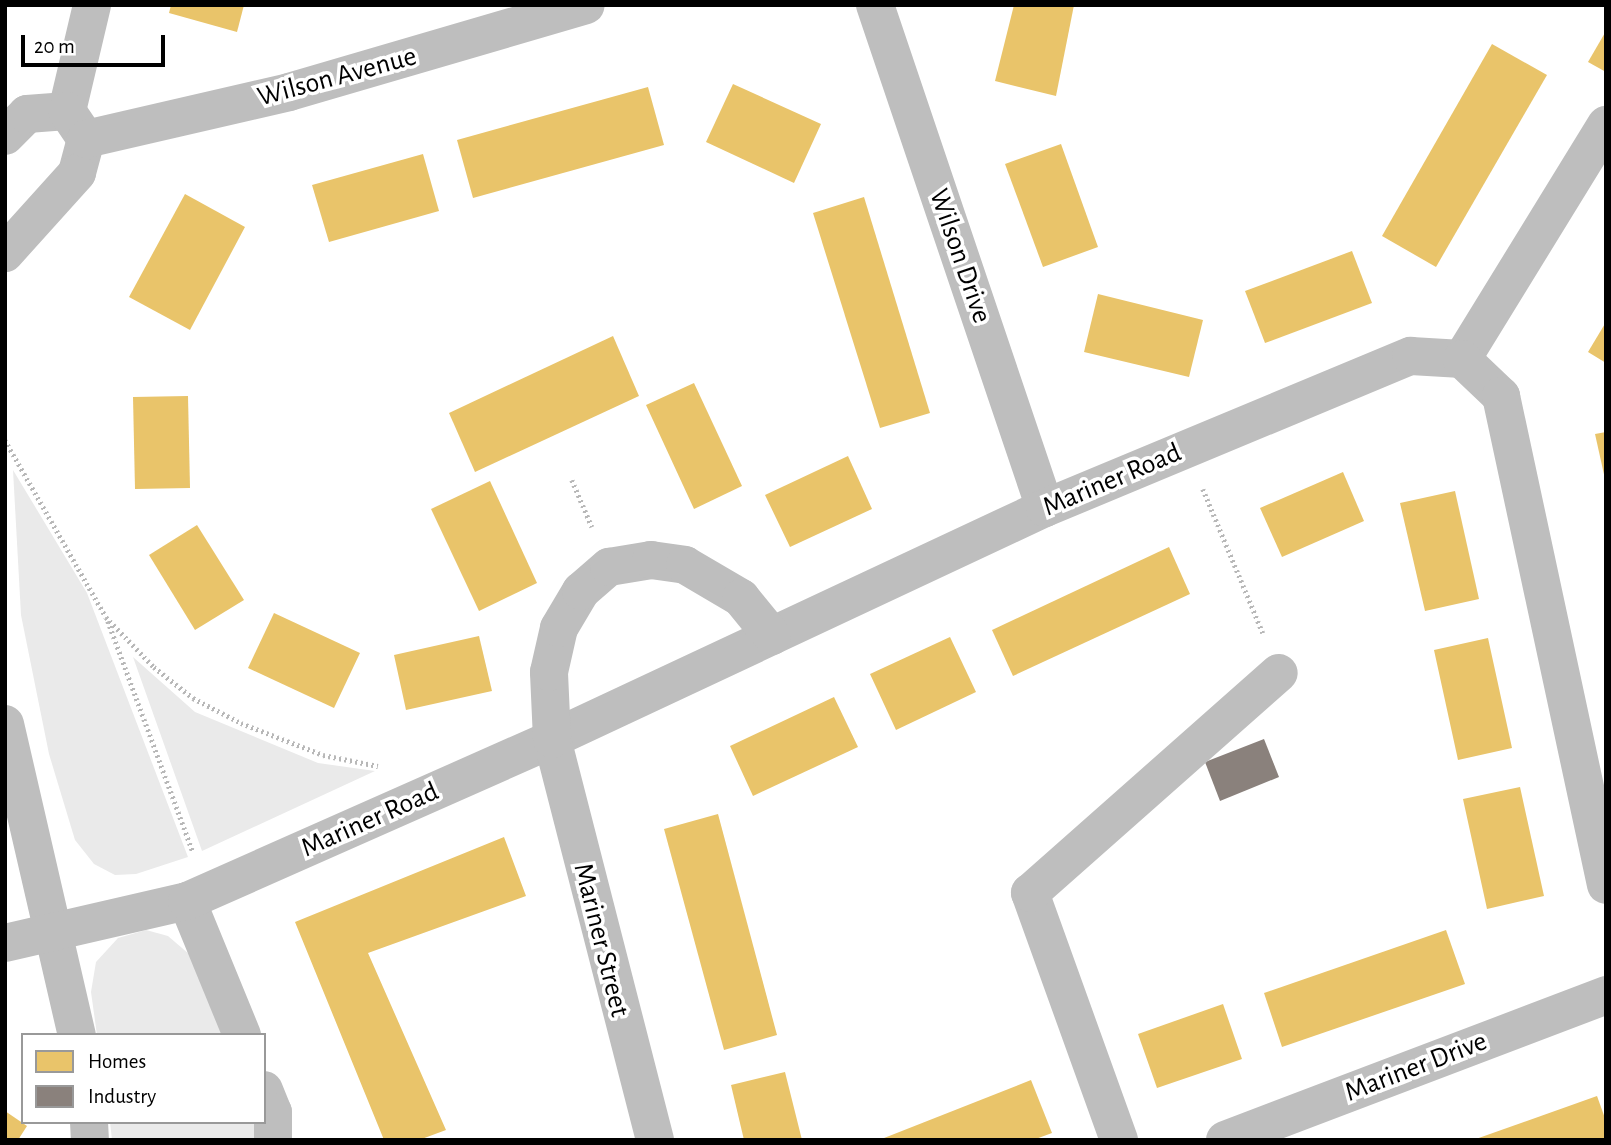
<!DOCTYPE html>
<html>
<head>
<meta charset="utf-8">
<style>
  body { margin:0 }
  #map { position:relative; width:1611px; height:1145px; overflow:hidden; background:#fff; font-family:"Alegreya Sans",sans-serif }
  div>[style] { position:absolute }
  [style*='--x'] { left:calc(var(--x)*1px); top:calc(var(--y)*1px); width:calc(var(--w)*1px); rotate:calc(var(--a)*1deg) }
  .green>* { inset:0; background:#eaeaea }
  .homes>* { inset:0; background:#e9c46a }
  .industry>* { inset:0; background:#8a817c }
  .path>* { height:4.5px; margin-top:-2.25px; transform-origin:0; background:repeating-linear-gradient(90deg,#b8b8b8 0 2px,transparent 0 5.5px) }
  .minor>* { height:38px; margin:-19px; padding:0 19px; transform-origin:19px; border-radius:19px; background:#bebebe }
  span { translate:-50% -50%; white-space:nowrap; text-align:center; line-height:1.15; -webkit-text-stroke:7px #fff; paint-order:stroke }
  .street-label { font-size:28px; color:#000 }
  .frame { position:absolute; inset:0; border:7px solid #000; pointer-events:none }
  .legend { position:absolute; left:21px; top:1033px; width:245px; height:91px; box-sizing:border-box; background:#fff; border:2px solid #999; margin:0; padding:9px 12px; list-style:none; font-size:21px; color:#000 }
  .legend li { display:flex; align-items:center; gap:14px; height:35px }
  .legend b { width:35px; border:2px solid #999 }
  .scale { position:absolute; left:21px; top:35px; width:144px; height:32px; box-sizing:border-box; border:4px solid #000; border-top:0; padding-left:9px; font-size:21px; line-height:24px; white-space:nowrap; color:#000; -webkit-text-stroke:5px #fff; paint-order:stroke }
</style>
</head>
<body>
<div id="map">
  <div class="green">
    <div style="clip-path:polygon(13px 470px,87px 593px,188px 857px,136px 874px,115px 875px,94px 864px,75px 840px,49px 754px,21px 615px)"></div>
    <div style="clip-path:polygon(133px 657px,195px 712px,318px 763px,375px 771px,202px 851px)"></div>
    <div style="clip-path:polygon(146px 930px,168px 936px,189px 954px,223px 1035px,97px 1035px,91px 992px,96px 962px,118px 938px)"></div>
    <div style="clip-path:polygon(110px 1122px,259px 1122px,258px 1140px,112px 1140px)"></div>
  </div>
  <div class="homes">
    <div style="clip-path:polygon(171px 5px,244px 5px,237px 32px,169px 13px)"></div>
    <div style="clip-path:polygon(1014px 5px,1074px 5px,1056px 96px,995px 81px)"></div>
    <div style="clip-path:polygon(1606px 31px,1606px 72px,1588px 62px)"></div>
    <div style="clip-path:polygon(1492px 44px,1547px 75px,1436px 267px,1382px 236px)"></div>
    <div style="clip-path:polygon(733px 84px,821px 124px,794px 183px,706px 142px)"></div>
    <div style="clip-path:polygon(648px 87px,664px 145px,473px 198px,457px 140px)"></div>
    <div style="clip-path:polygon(1061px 144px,1098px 247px,1043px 267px,1005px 164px)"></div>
    <div style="clip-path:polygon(423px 154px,439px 211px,329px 242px,312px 185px)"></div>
    <div style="clip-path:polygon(185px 194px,245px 227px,190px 330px,129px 297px)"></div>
    <div style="clip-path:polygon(864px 197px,930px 413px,880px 428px,813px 213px)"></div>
    <div style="clip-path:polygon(1352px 251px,1372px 303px,1265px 343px,1245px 291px)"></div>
    <div style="clip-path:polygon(1098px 294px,1203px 320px,1189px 377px,1084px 352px)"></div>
    <div style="clip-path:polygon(1606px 322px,1606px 363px,1588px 352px)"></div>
    <div style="clip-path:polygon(613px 336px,639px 396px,475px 472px,449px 413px)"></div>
    <div style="clip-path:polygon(694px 383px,742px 486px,694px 509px,646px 405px)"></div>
    <div style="clip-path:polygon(188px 396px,190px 488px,135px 489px,133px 397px)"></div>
    <div style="clip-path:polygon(1606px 432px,1606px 479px,1605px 479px,1595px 434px)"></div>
    <div style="clip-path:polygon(848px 456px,872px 509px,790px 547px,765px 495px)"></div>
    <div style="clip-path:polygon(1343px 472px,1364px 521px,1282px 557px,1260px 508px)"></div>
    <div style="clip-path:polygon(490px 481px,537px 583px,479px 611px,431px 509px)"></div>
    <div style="clip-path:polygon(1455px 491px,1479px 599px,1425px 611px,1400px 503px)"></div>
    <div style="clip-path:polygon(197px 525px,244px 600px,195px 630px,149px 555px)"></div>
    <div style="clip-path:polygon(1169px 547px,1190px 594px,1013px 676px,992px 630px)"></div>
    <div style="clip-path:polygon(274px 613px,360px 653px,334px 708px,248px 668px)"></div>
    <div style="clip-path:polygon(479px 636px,492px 691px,406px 710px,394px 655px)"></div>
    <div style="clip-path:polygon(950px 637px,976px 692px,896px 730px,870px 674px)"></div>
    <div style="clip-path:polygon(1488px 638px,1512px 748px,1458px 760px,1434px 650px)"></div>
    <div style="clip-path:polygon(834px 697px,858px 747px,753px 796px,730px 746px)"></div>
    <div style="clip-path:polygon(1520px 787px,1544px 896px,1487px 909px,1463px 799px)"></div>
    <div style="clip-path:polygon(718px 814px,777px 1035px,724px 1050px,664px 829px)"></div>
    <div style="clip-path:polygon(504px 837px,526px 896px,368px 953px,446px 1130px,419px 1140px,384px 1140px,295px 922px)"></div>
    <div style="clip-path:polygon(1446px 930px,1465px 984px,1282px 1047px,1264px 993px)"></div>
    <div style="clip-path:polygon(1223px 1004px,1242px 1059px,1157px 1088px,1138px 1034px)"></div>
    <div style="clip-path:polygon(785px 1072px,802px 1140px,744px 1140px,731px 1085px)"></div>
    <div style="clip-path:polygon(1031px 1080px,1052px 1133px,1033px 1140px,879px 1140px)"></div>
    <div style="clip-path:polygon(1597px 1096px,1606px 1121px,1606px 1140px,1473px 1140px)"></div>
    <div style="clip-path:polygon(5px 1111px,27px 1126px,18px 1140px,5px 1140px)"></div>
  </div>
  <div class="industry">
    <div style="clip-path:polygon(1264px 739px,1279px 777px,1220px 801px,1205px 762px)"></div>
  </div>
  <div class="path">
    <div style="--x:5;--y:440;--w:204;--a:60.3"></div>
    <div style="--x:106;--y:617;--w:69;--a:46.2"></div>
    <div style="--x:154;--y:667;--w:50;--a:38.5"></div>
    <div style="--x:193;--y:698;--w:54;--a:27.5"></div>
    <div style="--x:241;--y:723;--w:88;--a:21.3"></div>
    <div style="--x:323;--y:755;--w:56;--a:11.3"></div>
    <div style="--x:572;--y:480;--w:51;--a:66.9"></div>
    <div style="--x:1203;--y:489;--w:156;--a:67.4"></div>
    <div style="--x:108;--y:621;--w:246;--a:69.8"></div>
  </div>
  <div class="minor">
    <div style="--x:875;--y:5;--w:531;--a:71.33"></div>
    <div style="--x:67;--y:111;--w:109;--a:-76.7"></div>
    <div style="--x:5;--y:136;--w:31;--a:-45"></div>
    <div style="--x:27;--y:114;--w:40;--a:-4.3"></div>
    <div style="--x:67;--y:111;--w:34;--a:56"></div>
    <div style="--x:86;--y:139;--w:35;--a:105"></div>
    <div style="--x:77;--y:173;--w:108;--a:132"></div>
    <div style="--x:86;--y:139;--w:208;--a:-13"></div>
    <div style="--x:289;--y:92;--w:309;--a:-16.3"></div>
    <div style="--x:1462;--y:359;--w:275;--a:-58.4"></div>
    <div style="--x:5;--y:724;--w:319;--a:77"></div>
    <div style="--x:187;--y:901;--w:145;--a:67.7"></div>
    <div style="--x:5;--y:943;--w:187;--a:-13"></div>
    <div style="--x:187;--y:901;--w:399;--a:-23.9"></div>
    <div style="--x:552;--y:739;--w:544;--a:-25.11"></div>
    <div style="--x:1045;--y:508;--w:396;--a:-22.6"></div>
    <div style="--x:1411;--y:356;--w:51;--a:3.4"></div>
    <div style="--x:1462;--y:359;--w:54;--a:43.5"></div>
    <div style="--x:1501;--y:396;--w:500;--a:77.88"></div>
    <div style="--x:264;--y:1090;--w:24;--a:68"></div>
    <div style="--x:273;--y:1112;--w:28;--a:90"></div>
    <div style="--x:89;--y:1122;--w:18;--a:87"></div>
    <div style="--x:655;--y:1140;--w:414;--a:-104.4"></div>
    <div style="--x:552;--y:739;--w:67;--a:-92.6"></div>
    <div style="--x:549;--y:672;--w:45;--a:-77.2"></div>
    <div style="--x:559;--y:628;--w:43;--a:-59.3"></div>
    <div style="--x:581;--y:591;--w:37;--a:-41"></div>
    <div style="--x:609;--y:567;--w:43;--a:-9.5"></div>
    <div style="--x:651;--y:560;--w:34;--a:8"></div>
    <div style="--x:685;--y:565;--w:65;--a:30.5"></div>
    <div style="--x:741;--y:598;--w:49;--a:50.8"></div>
    <div style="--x:1119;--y:1140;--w:263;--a:-109.8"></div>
    <div style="--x:1030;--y:893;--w:332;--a:-41.5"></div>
    <div style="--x:1225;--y:1140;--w:408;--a:-20.8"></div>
  </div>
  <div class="street-label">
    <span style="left:337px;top:77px;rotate:-15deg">Wilson Avenue</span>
    <span style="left:960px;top:256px;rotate:71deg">Wilson Drive</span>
    <span style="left:1112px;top:480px;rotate:-23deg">Mariner Road</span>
    <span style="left:370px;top:820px;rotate:-24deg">Mariner Road</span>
    <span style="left:601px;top:940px;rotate:76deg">Mariner Street</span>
    <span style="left:1416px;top:1067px;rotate:-21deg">Mariner Drive</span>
  </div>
  <div class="frame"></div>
  <ul class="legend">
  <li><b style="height:19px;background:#e9c46a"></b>Homes</li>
  <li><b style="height:19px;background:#8a817c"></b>Industry</li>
  </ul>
  <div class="scale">20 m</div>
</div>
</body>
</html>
